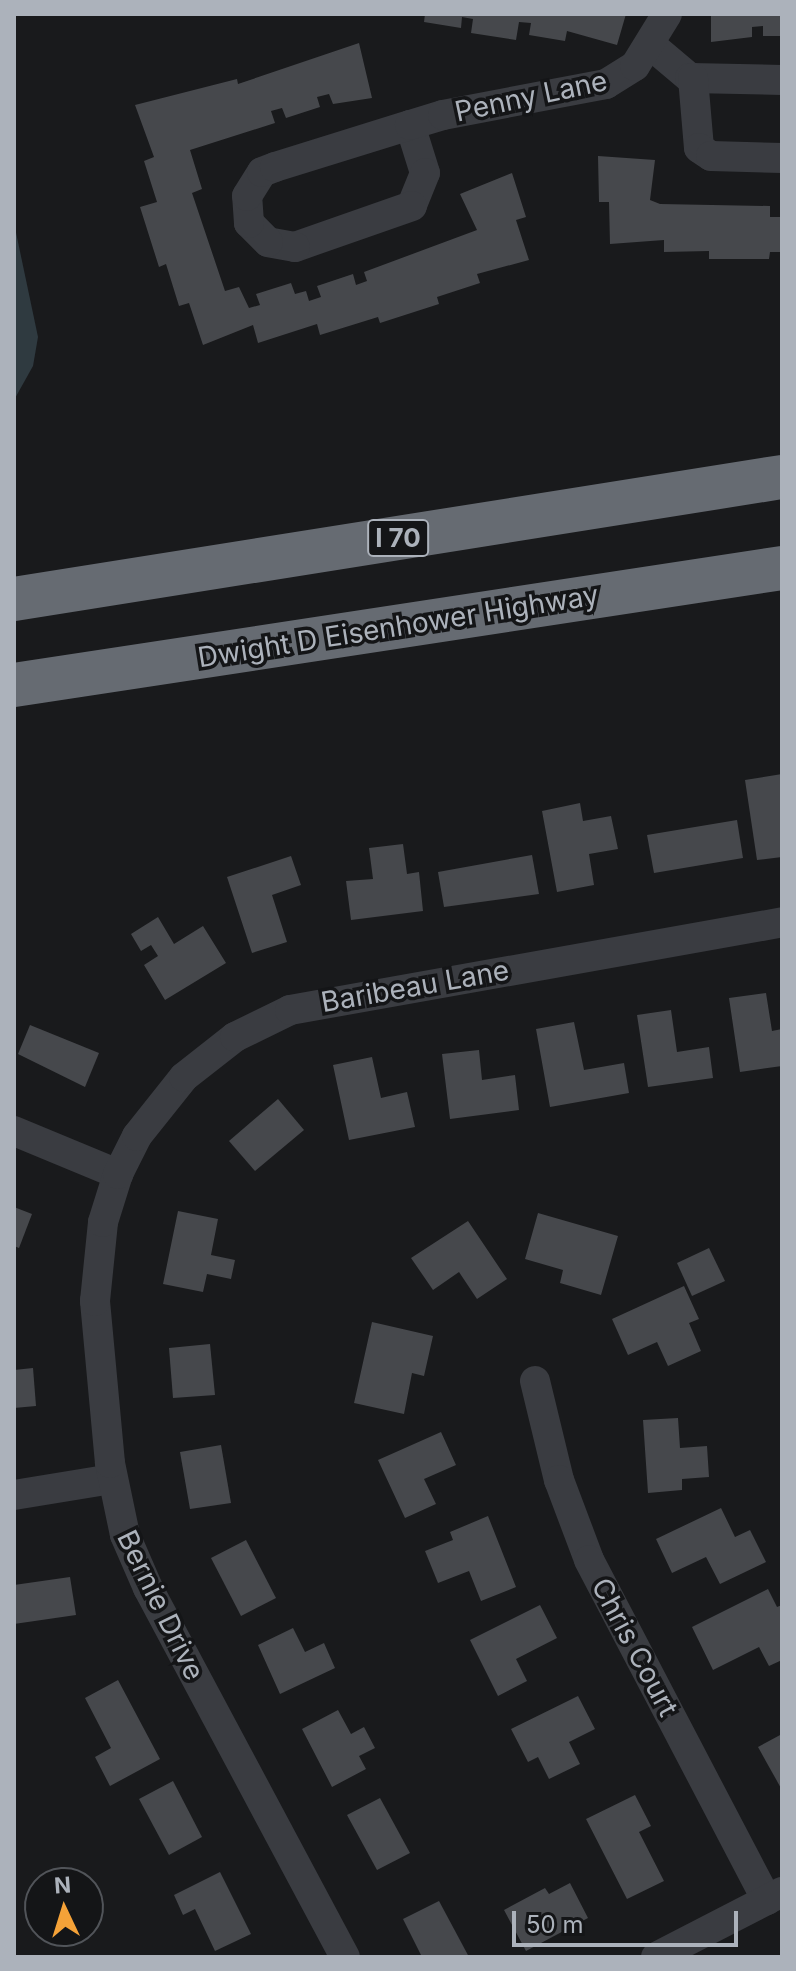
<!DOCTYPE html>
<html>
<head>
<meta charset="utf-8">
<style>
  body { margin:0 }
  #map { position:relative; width:796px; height:1971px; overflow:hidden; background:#191a1c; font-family:Inter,sans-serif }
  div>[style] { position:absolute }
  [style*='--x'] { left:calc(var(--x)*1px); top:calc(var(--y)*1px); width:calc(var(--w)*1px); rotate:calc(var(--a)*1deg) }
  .water>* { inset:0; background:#2f3a40 }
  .building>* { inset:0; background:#46484c }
  .minor>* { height:30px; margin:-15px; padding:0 15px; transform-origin:15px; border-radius:15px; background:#3a3c41 }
  .motorway>* { height:44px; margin:-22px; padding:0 22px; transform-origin:22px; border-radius:22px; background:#666b72 }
  span { translate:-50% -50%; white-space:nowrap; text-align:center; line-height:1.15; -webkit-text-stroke:7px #141517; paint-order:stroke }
  .shield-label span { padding:2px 6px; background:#141517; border:2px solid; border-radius:6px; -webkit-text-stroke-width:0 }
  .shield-label { font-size:26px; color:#acb2bb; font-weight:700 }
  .street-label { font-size:28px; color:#acb2bb }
  .frame { position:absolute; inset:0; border:16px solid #acb2bb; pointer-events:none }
  .north { position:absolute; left:24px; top:1867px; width:80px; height:80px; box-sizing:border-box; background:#141517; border:2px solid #515459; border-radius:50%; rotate:356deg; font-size:22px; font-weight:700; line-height:32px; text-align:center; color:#acb2bb }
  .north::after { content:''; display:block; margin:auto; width:28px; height:36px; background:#f5a238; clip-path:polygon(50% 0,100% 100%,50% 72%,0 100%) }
  .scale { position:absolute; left:512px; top:1911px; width:226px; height:36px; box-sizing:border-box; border:4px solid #acb2bb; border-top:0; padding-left:10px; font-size:24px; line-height:28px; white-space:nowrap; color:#acb2bb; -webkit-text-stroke:6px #141517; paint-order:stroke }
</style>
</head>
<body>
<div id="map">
  <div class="water">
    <div style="clip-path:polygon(14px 223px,38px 337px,33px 366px,14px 400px)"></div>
  </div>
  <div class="building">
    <div style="clip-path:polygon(425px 14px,626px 14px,617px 45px,567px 31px,565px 41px,529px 35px,531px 23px,519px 22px,516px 40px,471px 33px,473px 19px,462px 17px,461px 28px,424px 22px)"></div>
    <div style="clip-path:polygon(711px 14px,782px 14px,782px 36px,763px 36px,763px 26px,752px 27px,752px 37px,711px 42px)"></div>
    <div style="clip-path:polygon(359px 43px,372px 98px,333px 104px,329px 94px,317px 97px,320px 107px,286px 118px,282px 108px,271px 111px,275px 123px,190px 150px,202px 189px,192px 193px,225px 291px,239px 287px,249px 308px,260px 305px,256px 294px,291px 283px,295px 294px,306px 291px,309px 301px,321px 297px,317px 286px,353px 274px,356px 285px,367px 281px,364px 272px,477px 230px,460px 194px,512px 173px,526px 217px,516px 220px,529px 260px,477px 274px,480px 283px,437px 297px,439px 304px,380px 323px,378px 317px,320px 335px,317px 324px,258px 343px,253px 325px,203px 345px,189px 303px,179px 306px,166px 264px,159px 267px,140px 207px,157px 202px,144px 161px,154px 157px,135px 105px,237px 79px,238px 84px)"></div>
    <div style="clip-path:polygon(598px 156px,655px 160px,650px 200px,660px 204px,770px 206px,770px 217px,782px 217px,782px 252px,770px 252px,769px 259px,709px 259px,709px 251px,664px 252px,664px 240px,610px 244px,609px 202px,599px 202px)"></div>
    <div style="clip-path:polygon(782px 774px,782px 857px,757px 860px,745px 780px)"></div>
    <div style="clip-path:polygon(580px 803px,583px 821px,611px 816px,618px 849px,589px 854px,594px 885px,557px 892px,542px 811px)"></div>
    <div style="clip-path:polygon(737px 820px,743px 858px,654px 873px,647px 835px)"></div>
    <div style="clip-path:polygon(403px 844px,407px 874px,419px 872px,423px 911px,351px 920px,346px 881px,373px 879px,369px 848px)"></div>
    <div style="clip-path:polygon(532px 855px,539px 894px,444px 907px,438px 872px)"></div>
    <div style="clip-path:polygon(291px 856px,301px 885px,272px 895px,287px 942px,252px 953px,227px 877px)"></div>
    <div style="clip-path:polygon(158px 917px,174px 944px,203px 926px,226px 963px,165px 1000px,144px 965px,158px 956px,151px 945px,141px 951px,131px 934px)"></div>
    <div style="clip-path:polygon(766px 993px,772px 1031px,782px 1029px,782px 1066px,740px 1072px,729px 998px)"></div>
    <div style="clip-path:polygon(671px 1010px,677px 1052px,709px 1047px,713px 1078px,648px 1087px,637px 1015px)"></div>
    <div style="clip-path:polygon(574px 1022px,584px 1070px,624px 1063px,629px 1093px,550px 1107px,536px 1029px)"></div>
    <div style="clip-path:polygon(30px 1025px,99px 1053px,85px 1087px,18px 1054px)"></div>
    <div style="clip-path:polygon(479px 1050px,482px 1080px,515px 1075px,519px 1110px,450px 1119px,442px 1054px)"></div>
    <div style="clip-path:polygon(372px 1057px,381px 1098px,407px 1092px,415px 1127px,349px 1140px,333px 1065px)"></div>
    <div style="clip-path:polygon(278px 1099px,304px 1130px,255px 1171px,229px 1141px)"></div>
    <div style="clip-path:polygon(14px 1207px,32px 1214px,19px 1248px,14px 1246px)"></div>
    <div style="clip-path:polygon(178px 1211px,218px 1219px,211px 1255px,235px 1260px,231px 1279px,207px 1274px,203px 1292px,163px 1284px)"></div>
    <div style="clip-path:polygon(538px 1213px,618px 1236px,601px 1295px,560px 1283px,563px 1270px,525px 1259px)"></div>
    <div style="clip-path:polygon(468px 1221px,507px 1279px,477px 1299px,459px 1272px,433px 1290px,411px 1258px)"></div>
    <div style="clip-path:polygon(709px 1248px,725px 1281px,692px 1296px,677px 1263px)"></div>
    <div style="clip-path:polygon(684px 1286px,699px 1319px,689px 1323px,701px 1351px,668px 1366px,657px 1342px,628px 1355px,612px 1319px)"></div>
    <div style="clip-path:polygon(372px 1322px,433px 1336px,424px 1376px,412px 1373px,404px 1414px,354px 1403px)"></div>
    <div style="clip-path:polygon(210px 1344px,215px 1395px,173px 1398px,169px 1348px)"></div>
    <div style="clip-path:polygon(33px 1368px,36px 1406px,14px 1408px,14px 1370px)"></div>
    <div style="clip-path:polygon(678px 1418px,680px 1448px,707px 1446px,709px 1477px,682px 1479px,682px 1490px,648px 1493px,643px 1420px)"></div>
    <div style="clip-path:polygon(441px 1432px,456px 1465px,424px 1479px,436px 1504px,405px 1518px,378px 1460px)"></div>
    <div style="clip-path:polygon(221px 1445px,231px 1503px,190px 1509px,180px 1452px)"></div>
    <div style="clip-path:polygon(721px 1508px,735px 1537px,750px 1530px,766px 1562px,720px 1584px,706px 1557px,672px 1573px,656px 1539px)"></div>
    <div style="clip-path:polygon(488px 1516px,516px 1587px,481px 1601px,469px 1571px,438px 1583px,425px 1551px,453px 1540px,450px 1532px)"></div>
    <div style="clip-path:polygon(246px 1540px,276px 1598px,241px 1616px,211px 1558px)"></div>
    <div style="clip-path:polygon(70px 1577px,76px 1615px,14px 1624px,14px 1585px)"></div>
    <div style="clip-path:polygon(768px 1589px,777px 1607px,782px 1605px,782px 1660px,769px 1666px,759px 1647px,713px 1670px,692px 1627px)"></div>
    <div style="clip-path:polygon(540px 1605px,557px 1638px,516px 1659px,527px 1681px,498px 1696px,470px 1640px)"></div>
    <div style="clip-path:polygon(293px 1628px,305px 1652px,324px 1643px,335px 1668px,280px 1694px,258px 1645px)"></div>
    <div style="clip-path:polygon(118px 1680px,160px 1759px,110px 1786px,95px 1757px,111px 1748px,85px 1698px)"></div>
    <div style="clip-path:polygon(578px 1696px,595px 1729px,569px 1742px,580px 1764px,549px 1779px,538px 1757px,528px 1762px,511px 1729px)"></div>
    <div style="clip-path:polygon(338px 1710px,351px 1734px,364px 1727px,375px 1748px,359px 1756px,366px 1769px,332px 1787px,302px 1729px)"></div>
    <div style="clip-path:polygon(782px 1734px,782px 1790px,758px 1747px)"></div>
    <div style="clip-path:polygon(173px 1781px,202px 1837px,169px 1855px,139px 1799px)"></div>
    <div style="clip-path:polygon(635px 1795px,651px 1826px,639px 1832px,664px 1881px,627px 1899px,586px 1819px)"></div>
    <div style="clip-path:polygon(380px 1798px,410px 1853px,377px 1870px,347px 1815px)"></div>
    <div style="clip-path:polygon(220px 1872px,251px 1934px,215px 1951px,195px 1909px,183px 1915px,174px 1895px)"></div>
    <div style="clip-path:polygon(570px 1883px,588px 1918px,526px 1951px,504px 1910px,545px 1888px,549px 1894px)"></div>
    <div style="clip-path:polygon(439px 1901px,469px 1957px,422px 1957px,403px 1919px)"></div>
  </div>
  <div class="minor">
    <div style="--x:652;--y:46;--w:50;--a:40.1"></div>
    <div style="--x:690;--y:78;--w:92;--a:1.2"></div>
    <div style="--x:693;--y:78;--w:70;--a:85.1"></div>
    <div style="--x:699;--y:148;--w:14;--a:34"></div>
    <div style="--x:711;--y:156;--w:71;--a:1.6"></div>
    <div style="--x:410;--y:125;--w:50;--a:72.6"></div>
    <div style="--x:425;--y:173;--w:35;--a:112"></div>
    <div style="--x:412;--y:206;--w:124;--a:160.7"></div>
    <div style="--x:295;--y:247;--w:27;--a:-170"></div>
    <div style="--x:268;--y:242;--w:27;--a:-135"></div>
    <div style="--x:249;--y:223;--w:27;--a:-94"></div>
    <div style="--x:247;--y:196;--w:28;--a:-58"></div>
    <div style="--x:262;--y:172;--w:14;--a:-21"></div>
    <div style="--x:275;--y:167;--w:141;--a:-17.3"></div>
    <div style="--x:410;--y:125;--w:34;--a:-17"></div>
    <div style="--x:443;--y:115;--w:166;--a:-10.8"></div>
    <div style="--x:606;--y:84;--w:34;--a:-32"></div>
    <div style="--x:635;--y:66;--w:61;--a:-58.4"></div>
    <div style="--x:14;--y:1131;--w:113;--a:22.5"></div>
    <div style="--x:535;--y:1381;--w:102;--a:76.4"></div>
    <div style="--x:559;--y:1480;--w:85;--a:69.4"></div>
    <div style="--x:589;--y:1560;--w:384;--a:62.4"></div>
    <div style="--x:14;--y:1495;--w:99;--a:-9.3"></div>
    <div style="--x:345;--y:1957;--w:418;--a:-118.1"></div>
    <div style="--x:148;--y:1588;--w:58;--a:-113.5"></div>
    <div style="--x:125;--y:1535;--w:74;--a:-101.8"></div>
    <div style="--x:110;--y:1463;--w:163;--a:-95.3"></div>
    <div style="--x:95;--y:1301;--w:79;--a:-84.2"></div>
    <div style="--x:103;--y:1222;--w:50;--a:-72.6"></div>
    <div style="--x:118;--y:1174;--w:42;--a:-63.4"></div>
    <div style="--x:137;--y:1136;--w:75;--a:-51.5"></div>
    <div style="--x:184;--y:1077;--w:65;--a:-38.1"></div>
    <div style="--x:235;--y:1037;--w:61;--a:-26.1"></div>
    <div style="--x:290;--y:1010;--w:500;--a:-10.1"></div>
    <div style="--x:656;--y:1957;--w:142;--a:-27.3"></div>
  </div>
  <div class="motorway">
    <div style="--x:14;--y:599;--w:778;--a:-9.03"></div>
    <div style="--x:14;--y:685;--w:777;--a:-8.66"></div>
  </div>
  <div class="shield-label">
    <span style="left:398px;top:538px">I 70</span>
  </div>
  <div class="street-label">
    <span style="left:531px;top:96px;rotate:-12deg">Penny Lane</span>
    <span style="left:398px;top:626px;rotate:-9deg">Dwight D Eisenhower Highway</span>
    <span style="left:415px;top:986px;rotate:-10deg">Baribeau Lane</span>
    <span style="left:161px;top:1605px;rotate:64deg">Bernie Drive</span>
    <span style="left:635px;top:1647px;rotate:62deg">Chris Court</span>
  </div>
  <div class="frame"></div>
  <div class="north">N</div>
  <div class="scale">50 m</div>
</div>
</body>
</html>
